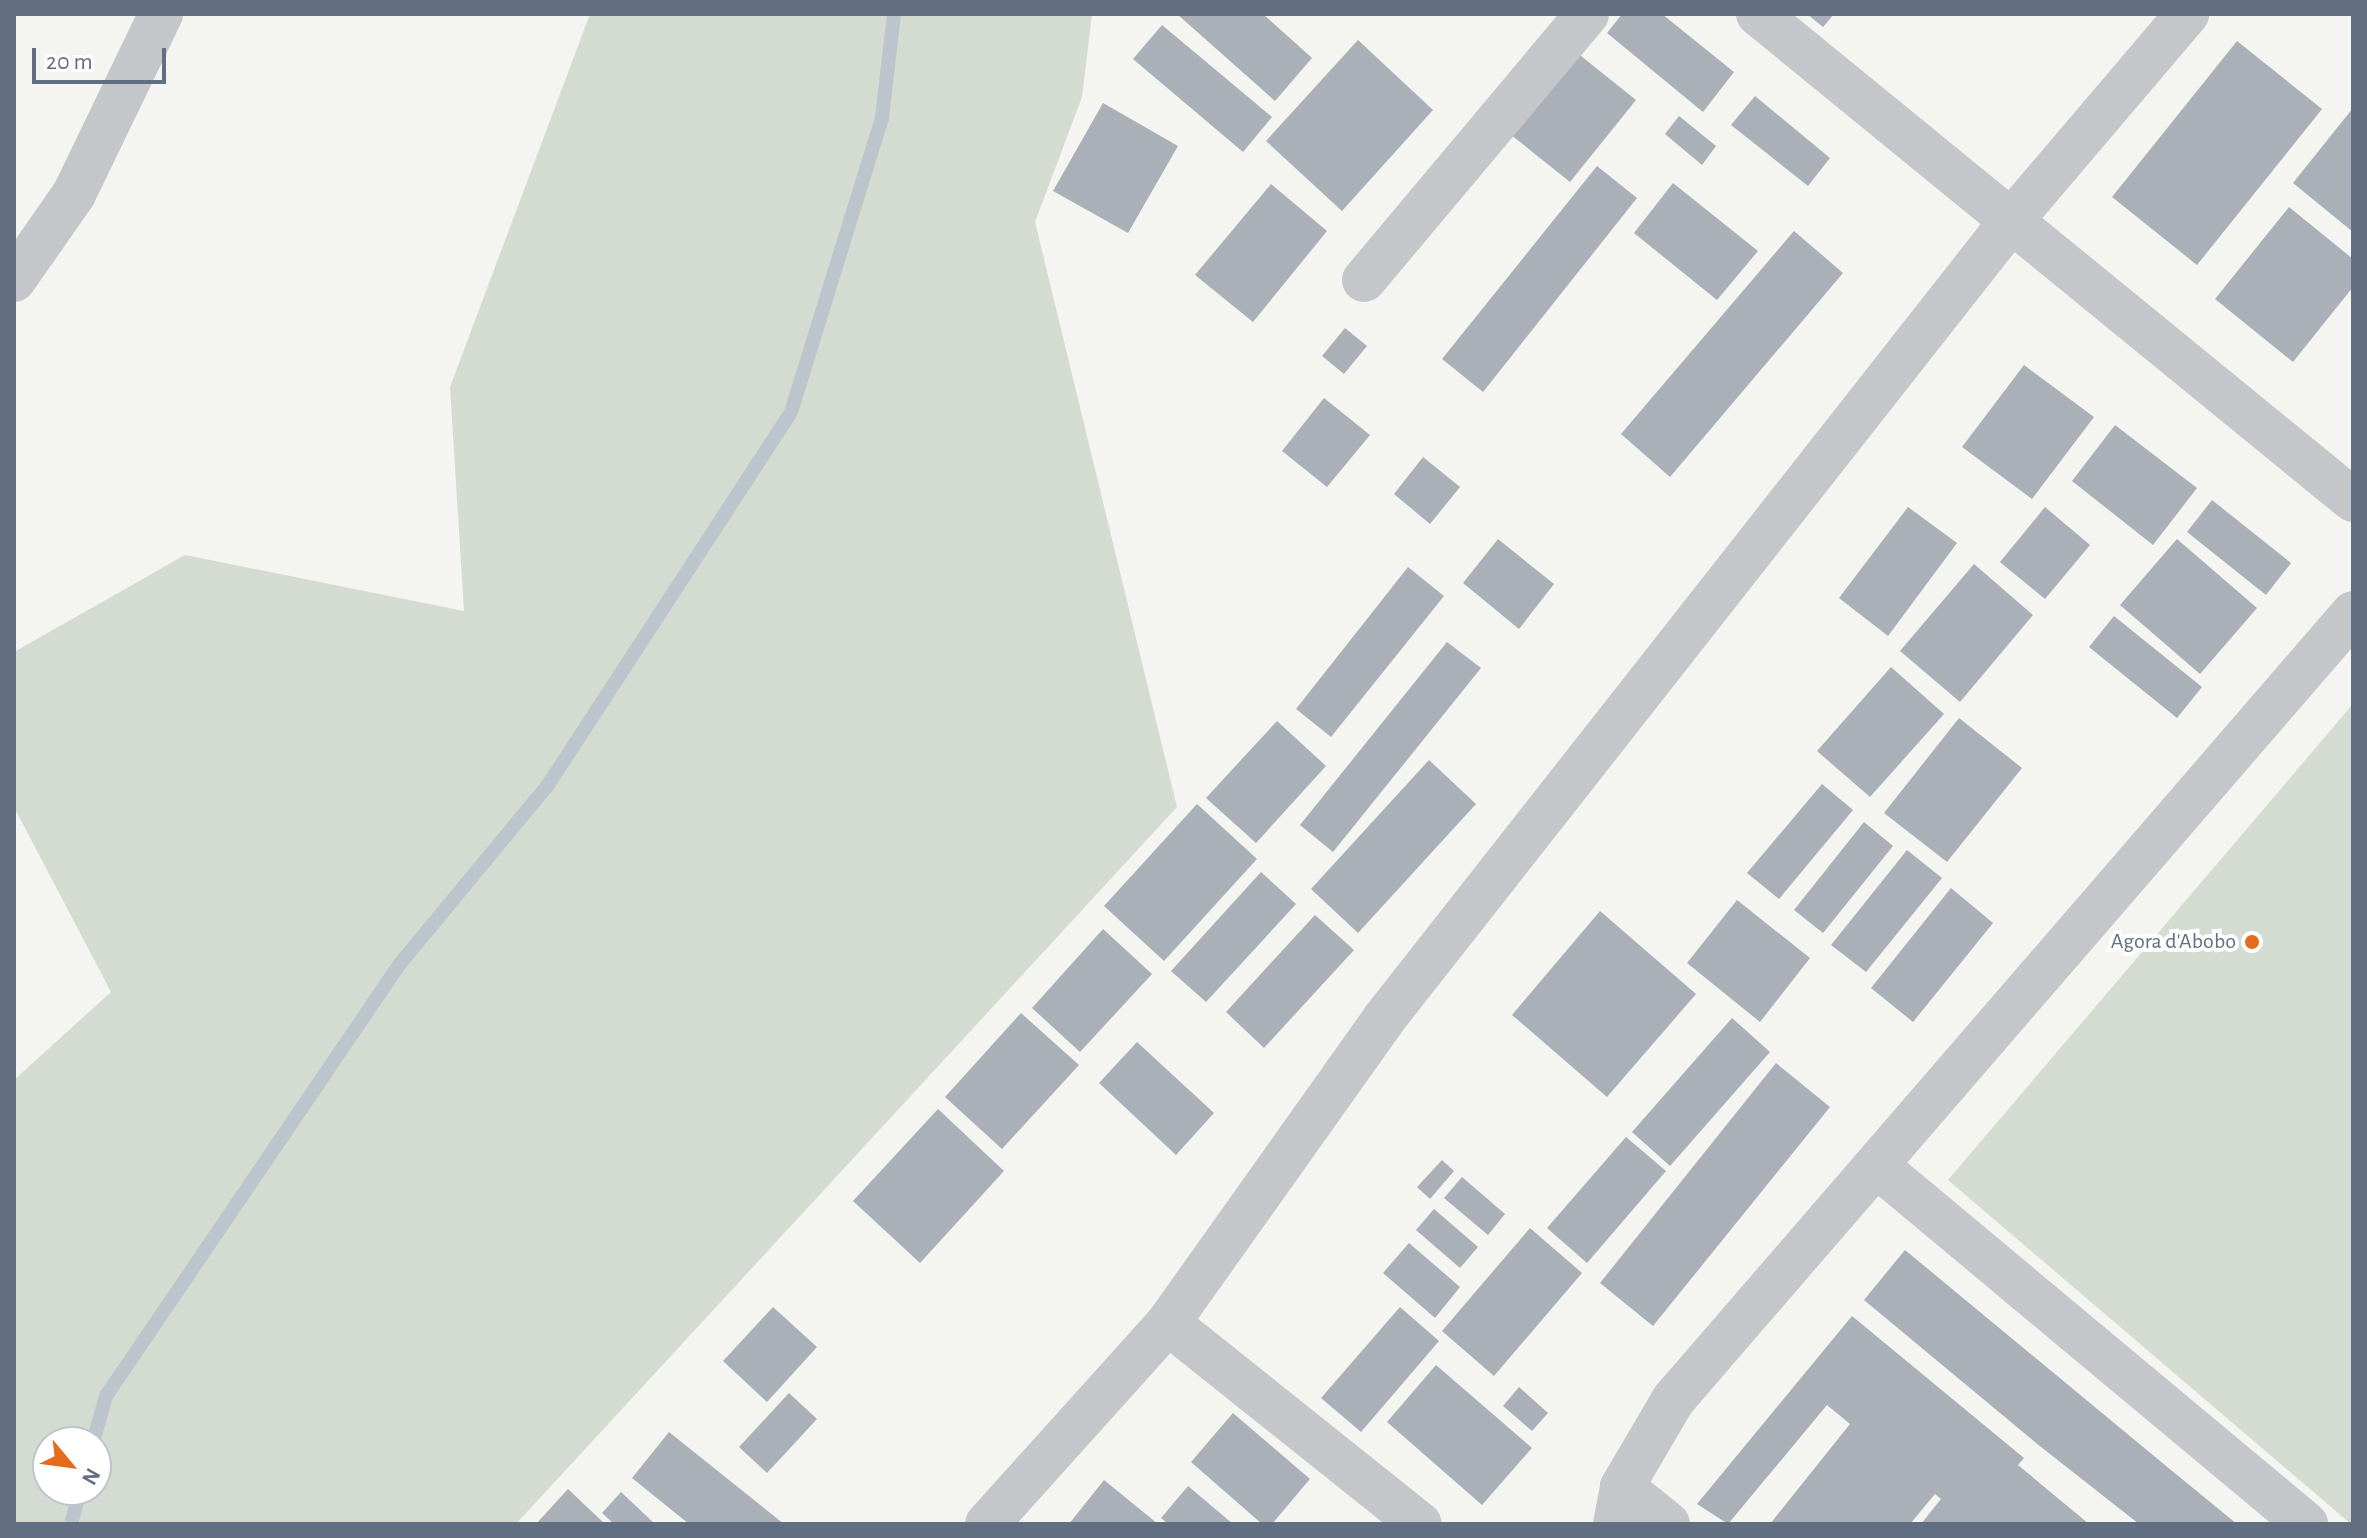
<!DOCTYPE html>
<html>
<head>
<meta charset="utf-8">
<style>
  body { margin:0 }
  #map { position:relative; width:2367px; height:1538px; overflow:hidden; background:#f4f4f0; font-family:"Alegreya Sans",sans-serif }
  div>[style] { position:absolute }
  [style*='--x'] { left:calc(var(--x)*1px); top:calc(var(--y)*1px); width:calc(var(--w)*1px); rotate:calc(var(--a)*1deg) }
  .green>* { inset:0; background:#d4dbd1 }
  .stream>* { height:14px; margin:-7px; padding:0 7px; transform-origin:7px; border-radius:7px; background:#bcc5cc }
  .building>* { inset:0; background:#a9b0b7 }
  .minor>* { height:44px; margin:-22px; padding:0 22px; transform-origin:22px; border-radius:22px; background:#c4c6ca }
  .dots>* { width:22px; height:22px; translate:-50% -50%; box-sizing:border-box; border:4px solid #fff; border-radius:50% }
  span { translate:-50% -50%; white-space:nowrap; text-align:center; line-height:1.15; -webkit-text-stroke:8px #fff; paint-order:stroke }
  .poi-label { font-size:22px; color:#626f82 }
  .right { translate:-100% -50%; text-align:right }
  .frame { position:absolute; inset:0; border:16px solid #626f82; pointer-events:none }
  .north { position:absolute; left:32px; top:1426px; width:80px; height:80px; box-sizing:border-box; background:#fff; border:2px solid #c0c5cd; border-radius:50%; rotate:119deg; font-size:22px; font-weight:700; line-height:32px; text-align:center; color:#626f82 }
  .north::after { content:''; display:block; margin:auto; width:28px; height:36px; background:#e76b1d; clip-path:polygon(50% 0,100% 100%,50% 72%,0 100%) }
  .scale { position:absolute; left:32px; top:48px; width:134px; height:36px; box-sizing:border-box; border:4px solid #626f82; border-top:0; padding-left:10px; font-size:24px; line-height:28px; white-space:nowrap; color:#626f82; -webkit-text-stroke:6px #fff; paint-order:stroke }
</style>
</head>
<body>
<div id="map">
  <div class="green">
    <div style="clip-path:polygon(evenodd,590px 14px,1092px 14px,1082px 97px,1035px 222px,1177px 807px,516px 1524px,14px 1524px,14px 1080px,111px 992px,14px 807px,14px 652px,185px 555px,464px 611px,450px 387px,590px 14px,48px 1442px,96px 1442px,96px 1490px,48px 1490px,48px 1442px)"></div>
    <div style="clip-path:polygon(2353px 704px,2353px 1524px,2351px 1524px,1948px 1180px)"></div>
  </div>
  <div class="stream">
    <div style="--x:93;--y:1442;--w:48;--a:-74.2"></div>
    <div style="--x:106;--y:1396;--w:521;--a:-55.79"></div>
    <div style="--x:399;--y:965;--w:234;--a:-50.4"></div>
    <div style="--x:548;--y:785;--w:445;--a:-56.9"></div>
    <div style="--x:791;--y:412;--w:308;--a:-72.8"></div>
    <div style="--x:882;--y:118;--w:105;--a:-83.4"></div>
    <div style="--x:71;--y:1524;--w:35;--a:-75"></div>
  </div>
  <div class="building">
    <div style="clip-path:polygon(1177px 14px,1263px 14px,1312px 58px,1275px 101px)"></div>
    <div style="clip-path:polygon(1622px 14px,1662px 14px,1734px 72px,1703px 112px,1607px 33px)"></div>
    <div style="clip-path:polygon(1807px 14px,1834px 14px,1823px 27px)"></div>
    <div style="clip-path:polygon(1162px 25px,1272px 117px,1243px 152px,1133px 59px)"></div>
    <div style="clip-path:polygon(1358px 40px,1433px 110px,1342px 211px,1266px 141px)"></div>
    <div style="clip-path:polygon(2237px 41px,2322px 109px,2197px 265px,2112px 197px)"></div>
    <div style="clip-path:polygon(1576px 52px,1636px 100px,1570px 182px,1510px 134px)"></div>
    <div style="clip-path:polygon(1755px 96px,1830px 158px,1808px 186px,1731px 125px)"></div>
    <div style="clip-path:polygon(1103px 103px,1178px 146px,1128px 233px,1053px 191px)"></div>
    <div style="clip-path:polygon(2353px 108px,2353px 232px,2293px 183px)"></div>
    <div style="clip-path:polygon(1679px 116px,1716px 146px,1702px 165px,1665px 134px)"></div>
    <div style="clip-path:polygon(1597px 166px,1637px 198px,1483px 392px,1442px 359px)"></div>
    <div style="clip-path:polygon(1673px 183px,1758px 251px,1717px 300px,1634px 233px)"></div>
    <div style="clip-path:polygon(1271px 184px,1327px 231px,1253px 322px,1195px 275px)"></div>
    <div style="clip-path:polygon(2289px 207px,2353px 259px,2353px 287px,2293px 362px,2215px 299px)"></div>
    <div style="clip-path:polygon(1794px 231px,1843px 273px,1670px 477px,1621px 434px)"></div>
    <div style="clip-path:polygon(1345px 328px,1367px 346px,1344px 374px,1322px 356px)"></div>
    <div style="clip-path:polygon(2024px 365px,2094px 417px,2032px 499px,1962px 447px)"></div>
    <div style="clip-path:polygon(1324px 398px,1370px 435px,1327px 487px,1282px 451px)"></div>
    <div style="clip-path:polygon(2115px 425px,2197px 488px,2153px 545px,2072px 481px)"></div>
    <div style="clip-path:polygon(1423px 457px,1460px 487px,1430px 524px,1394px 494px)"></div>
    <div style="clip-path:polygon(2212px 500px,2291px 563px,2266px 595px,2187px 532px)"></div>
    <div style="clip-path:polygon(1908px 507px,1957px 543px,1888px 636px,1839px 598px)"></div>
    <div style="clip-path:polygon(2045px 507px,2090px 545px,2045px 599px,2000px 562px)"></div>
    <div style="clip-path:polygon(1498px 539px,1554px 584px,1519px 629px,1463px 583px)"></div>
    <div style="clip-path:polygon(2177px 539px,2257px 608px,2200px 674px,2120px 605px)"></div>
    <div style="clip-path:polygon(1974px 564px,2033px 615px,1960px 702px,1900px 651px)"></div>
    <div style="clip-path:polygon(1408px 567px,1444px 596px,1331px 737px,1296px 709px)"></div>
    <div style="clip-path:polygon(2114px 616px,2202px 687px,2177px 718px,2089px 647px)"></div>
    <div style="clip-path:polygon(1447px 642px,1481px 668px,1333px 852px,1300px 825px)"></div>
    <div style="clip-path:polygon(1891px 667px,1944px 714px,1870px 797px,1817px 751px)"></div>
    <div style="clip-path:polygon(1959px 718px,2022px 768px,1947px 862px,1884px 813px)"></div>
    <div style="clip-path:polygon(1277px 721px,1326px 766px,1256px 843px,1206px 798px)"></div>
    <div style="clip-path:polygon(1429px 760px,1476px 804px,1358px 933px,1311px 889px)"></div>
    <div style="clip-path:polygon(1822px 784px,1853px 810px,1779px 899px,1747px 873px)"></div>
    <div style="clip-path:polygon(1197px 804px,1257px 859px,1164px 961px,1104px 906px)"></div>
    <div style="clip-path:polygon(1864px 822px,1893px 846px,1823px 933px,1794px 910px)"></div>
    <div style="clip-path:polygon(1907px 850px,1942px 878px,1866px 972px,1831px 945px)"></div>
    <div style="clip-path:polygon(1261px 872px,1296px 904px,1206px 1002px,1171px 971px)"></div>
    <div style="clip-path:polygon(1951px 888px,1993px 923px,1913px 1022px,1871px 988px)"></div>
    <div style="clip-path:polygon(1737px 900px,1810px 958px,1760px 1022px,1687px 963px)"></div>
    <div style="clip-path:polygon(1600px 911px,1696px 994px,1607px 1097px,1512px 1015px)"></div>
    <div style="clip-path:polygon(1315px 915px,1354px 950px,1264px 1048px,1226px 1012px)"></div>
    <div style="clip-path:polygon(1103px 929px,1152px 974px,1080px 1052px,1032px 1008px)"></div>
    <div style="clip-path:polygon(1021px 1013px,1079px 1065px,1002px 1149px,945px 1097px)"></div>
    <div style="clip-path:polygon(1732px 1018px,1770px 1052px,1670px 1166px,1632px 1132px)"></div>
    <div style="clip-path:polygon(1137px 1042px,1214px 1113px,1176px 1155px,1099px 1083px)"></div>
    <div style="clip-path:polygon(1776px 1063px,1830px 1107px,1653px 1326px,1600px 1283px)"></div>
    <div style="clip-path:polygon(938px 1109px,1004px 1171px,920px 1263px,853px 1201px)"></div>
    <div style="clip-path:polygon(1626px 1137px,1666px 1171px,1587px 1263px,1547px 1228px)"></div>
    <div style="clip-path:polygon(1442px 1160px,1454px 1171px,1430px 1199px,1417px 1187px)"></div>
    <div style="clip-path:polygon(1462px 1177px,1505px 1214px,1488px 1235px,1444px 1198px)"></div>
    <div style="clip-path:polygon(1434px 1209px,1478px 1247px,1460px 1268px,1416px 1230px)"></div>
    <div style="clip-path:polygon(1530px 1228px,1582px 1273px,1494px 1376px,1442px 1331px)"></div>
    <div style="clip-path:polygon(1409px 1243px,1460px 1287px,1435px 1318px,1383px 1273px)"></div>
    <div style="clip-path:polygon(1905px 1250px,2160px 1461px,2237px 1524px,2139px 1524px,2036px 1443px,1864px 1300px)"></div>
    <div style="clip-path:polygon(773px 1307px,817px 1347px,767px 1402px,723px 1361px)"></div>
    <div style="clip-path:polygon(1400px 1307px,1439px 1341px,1361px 1432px,1321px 1398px)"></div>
    <div style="clip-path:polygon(1852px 1316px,2024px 1458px,2018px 1465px,2089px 1524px,1921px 1524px,1941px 1499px,1935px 1494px,1910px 1524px,1770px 1524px,1850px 1424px,1827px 1405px,1728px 1524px,1697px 1504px)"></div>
    <div style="clip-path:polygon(1436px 1365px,1532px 1448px,1482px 1505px,1387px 1422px)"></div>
    <div style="clip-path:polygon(1519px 1387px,1548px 1413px,1532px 1431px,1503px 1406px)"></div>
    <div style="clip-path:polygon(789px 1393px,817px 1419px,767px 1473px,739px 1447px)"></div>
    <div style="clip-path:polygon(1233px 1413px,1310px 1479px,1272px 1524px,1262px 1524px,1191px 1462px)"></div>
    <div style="clip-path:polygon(669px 1432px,784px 1524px,689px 1524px,632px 1478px)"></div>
    <div style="clip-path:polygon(1104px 1480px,1158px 1524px,1069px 1524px)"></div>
    <div style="clip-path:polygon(1188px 1486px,1233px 1524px,1168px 1524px,1161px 1518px)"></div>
    <div style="clip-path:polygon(568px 1489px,605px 1524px,536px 1524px)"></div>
    <div style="clip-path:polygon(621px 1492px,655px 1524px,614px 1524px,602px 1513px)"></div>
  </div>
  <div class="minor">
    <div style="--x:1758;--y:14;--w:768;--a:39.24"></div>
    <div style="--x:14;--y:280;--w:105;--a:-55.1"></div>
    <div style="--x:74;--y:194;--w:200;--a:-64.2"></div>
    <div style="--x:1364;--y:280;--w:347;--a:-50"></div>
    <div style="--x:1877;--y:1166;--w:559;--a:39.84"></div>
    <div style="--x:1168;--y:1323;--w:322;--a:38.6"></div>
    <div style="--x:1622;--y:1487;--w:59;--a:38.8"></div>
    <div style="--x:987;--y:1524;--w:270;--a:-48"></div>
    <div style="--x:1168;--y:1323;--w:372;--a:-54.6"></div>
    <div style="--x:1383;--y:1020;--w:1016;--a:-51.83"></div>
    <div style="--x:2011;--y:221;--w:272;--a:-49.6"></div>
    <div style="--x:1615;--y:1524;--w:38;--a:-79"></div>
    <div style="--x:1622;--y:1487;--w:101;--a:-59.6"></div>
    <div style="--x:1673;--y:1400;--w:1040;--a:-49.17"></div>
  </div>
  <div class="dots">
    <div style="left:2252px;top:942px;background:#e76b1d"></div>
  </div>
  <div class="poi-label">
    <span class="right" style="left:2236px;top:942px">Agora d'Abobo</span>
  </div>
  <div class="frame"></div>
  <div class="north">N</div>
  <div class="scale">20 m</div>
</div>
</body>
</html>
